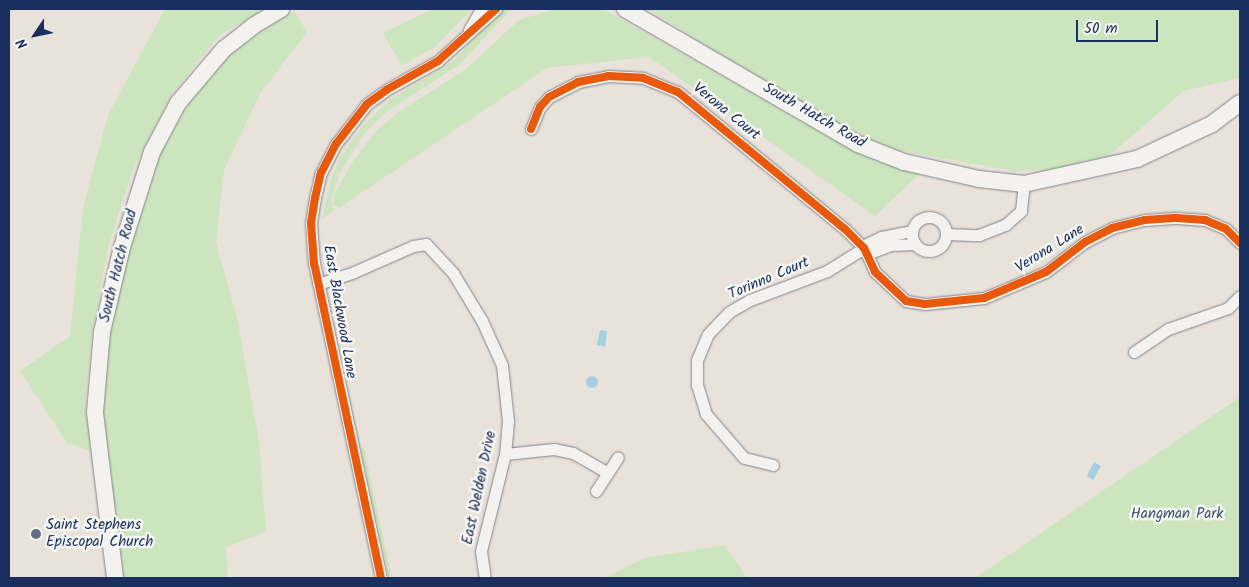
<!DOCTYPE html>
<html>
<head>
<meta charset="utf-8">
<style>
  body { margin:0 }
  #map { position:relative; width:1249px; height:587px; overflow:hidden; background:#e9e2db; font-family:Kalam,sans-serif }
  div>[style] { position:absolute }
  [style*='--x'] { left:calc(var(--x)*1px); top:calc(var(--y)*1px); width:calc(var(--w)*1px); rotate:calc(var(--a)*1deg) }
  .green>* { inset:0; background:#cce5be }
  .water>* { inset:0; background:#a2d0e1 }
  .round { border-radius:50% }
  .roads { filter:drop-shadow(0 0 1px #84848a) drop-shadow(0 0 1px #84848a) }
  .minor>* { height:11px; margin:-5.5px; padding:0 5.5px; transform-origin:5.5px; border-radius:5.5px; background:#f3f2ef }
  .minor>.ring { margin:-5.5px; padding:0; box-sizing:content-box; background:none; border:11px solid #f3f2ef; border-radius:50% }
  .secondary>* { height:16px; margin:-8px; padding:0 8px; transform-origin:8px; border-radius:8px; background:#f3f2ef }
  .cycleway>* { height:8px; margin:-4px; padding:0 4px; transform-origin:4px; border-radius:4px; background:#e8590c }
  .dots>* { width:14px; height:14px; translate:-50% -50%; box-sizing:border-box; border:2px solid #f6f6f2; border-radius:50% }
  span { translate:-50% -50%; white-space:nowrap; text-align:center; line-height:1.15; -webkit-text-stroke:5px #f6f6f2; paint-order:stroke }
  .street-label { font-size:15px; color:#1b2f5e }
  .park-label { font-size:15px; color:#3a546d }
  .poi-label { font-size:15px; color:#1b2f5e }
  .left { translate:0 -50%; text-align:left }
  .frame { position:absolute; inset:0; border:10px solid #1b2f5e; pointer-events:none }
  .north { position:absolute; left:10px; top:10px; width:50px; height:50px; -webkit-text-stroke:4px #f6f6f2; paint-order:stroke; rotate:236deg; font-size:14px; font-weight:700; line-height:20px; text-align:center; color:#1b2f5e }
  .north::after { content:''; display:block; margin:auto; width:18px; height:22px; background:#1b2f5e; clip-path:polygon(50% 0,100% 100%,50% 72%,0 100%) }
  .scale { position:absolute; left:1076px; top:20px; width:82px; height:22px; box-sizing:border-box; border:2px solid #1b2f5e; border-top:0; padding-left:6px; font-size:15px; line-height:18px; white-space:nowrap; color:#1b2f5e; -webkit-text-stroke:4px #f6f6f2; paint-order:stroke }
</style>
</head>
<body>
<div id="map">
  <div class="green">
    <div style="clip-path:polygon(165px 9px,265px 9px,221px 34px,174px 91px,132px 172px,108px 247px,91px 340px,86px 399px,91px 451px,67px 443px,20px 371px,70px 336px,83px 208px,108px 115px)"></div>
    <div style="clip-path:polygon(432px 9px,472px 9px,436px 46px,402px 66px,383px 33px)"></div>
    <div style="clip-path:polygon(502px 9px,511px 9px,459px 65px,386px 112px,363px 135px,339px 175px,332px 197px,332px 207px,335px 210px,322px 219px,331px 179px,340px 158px,362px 126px,391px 99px,453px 61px)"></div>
    <div style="clip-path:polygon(555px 9px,603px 9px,848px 148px,919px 174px,875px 216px,649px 57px,547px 68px,339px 208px,333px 205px,334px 195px,351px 165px,375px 132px,397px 113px,466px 69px,519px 20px)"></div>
    <div style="clip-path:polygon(649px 9px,1240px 9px,1240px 78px,1184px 91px,1110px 155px,1067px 168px,1014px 171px,879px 147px,795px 103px)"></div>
    <div style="clip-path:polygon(294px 11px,307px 32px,261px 92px,224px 170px,216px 242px,238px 322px,259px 442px,266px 532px,226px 547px,228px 578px,124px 578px,102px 410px,103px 362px,122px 268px,153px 165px,185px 107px,226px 56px,264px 27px)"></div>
    <div style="clip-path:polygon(1240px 397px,1240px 578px,975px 578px,978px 576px)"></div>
    <div style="clip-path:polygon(364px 448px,392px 578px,389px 578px,361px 449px)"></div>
    <div style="clip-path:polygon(725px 545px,747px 578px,605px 578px,644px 558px)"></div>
  </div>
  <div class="water">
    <div style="clip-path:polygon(600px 330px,607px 331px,605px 347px,597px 345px)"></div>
    <div class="round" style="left:586px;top:376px;width:12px;height:12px"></div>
    <div style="clip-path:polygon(1094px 462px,1101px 466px,1093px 480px,1087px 476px)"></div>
  </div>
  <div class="roads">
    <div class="minor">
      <div style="--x:469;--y:30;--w:24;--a:-60"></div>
      <div style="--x:531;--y:129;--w:24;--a:-68"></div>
      <div style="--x:540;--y:107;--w:13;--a:-48"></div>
      <div style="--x:549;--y:97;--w:33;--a:-27"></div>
      <div style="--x:578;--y:82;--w:31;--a:-11"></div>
      <div style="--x:608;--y:76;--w:35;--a:3"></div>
      <div style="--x:643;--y:78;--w:38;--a:22"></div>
      <div style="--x:678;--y:92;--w:216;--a:39.4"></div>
      <div style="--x:845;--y:229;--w:27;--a:45"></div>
      <div style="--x:864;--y:248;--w:26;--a:65"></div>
      <div style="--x:875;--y:272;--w:42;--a:43.1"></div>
      <div style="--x:906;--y:301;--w:19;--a:9"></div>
      <div style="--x:925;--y:304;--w:59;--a:-5.8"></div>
      <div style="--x:984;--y:298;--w:67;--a:-22.8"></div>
      <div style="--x:1046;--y:272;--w:49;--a:-37.6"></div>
      <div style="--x:1085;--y:242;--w:30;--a:-27"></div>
      <div style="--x:1112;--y:228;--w:34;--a:-14"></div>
      <div style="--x:1145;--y:220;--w:32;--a:-4"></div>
      <div style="--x:1177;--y:218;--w:28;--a:4"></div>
      <div style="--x:1205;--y:220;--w:23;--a:23"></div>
      <div style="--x:1226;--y:229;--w:20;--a:45"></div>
      <div class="ring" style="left:912px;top:217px;width:23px;height:23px"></div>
      <div style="--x:946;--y:234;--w:33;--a:2"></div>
      <div style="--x:979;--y:235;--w:28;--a:-21"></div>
      <div style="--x:1005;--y:225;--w:21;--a:-41"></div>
      <div style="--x:1021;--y:211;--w:27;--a:-84"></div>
      <div style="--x:862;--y:246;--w:21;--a:-25"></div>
      <div style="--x:881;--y:237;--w:32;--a:-11"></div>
      <div style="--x:867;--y:254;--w:25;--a:-21"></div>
      <div style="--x:890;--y:245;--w:25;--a:-2"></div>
      <div style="--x:318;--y:284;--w:38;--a:-18"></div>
      <div style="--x:354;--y:272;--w:64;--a:-23.8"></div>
      <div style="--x:413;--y:246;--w:13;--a:-9"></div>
      <div style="--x:426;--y:244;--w:40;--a:47"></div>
      <div style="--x:453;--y:273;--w:56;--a:58.9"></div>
      <div style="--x:482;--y:321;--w:48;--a:65.6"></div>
      <div style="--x:502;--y:365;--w:56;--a:83.9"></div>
      <div style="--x:508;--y:421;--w:33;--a:95"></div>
      <div style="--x:505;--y:454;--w:100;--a:103.9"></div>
      <div style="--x:481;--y:551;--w:27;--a:82"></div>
      <div style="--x:1134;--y:352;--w:41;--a:-34.1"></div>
      <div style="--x:1168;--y:329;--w:64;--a:-19.3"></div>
      <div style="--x:1228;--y:308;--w:17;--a:-45"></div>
      <div style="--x:505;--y:454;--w:49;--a:-5.8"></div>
      <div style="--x:554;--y:449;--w:19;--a:12"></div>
      <div style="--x:573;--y:453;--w:40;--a:29.7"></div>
      <div style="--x:773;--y:465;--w:30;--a:-166"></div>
      <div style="--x:744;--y:458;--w:58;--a:-130.8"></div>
      <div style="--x:706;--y:414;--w:30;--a:-107"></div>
      <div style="--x:697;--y:385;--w:25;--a:-90"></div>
      <div style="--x:697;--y:360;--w:28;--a:-67"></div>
      <div style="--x:708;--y:334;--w:30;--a:-46"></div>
      <div style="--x:729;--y:312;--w:24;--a:-30"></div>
      <div style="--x:750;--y:300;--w:82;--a:-20.6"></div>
      <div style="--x:827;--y:271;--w:44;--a:-31.9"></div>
      <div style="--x:596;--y:491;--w:40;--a:-57.1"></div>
      <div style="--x:381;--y:578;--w:321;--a:-102"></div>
      <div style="--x:314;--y:264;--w:41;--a:-94.2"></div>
      <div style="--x:311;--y:223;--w:25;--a:-81"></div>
      <div style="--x:315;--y:198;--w:26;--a:-77"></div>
      <div style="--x:321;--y:173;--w:33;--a:-63"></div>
      <div style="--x:336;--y:144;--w:51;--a:-52.2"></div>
      <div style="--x:367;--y:104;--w:24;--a:-36"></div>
      <div style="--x:386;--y:90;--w:60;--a:-29.1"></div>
      <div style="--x:438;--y:61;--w:78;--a:-41.9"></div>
    </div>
    <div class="secondary">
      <div style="--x:625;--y:9;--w:269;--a:30.1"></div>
      <div style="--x:858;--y:144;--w:49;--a:21.4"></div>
      <div style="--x:904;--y:162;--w:77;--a:12.8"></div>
      <div style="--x:979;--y:179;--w:45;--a:6.3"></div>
      <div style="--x:1024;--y:184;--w:116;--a:-12.5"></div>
      <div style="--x:1137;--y:159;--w:83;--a:-25"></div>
      <div style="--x:1212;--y:124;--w:35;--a:-37"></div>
      <div style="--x:115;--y:578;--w:167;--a:-96.9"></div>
      <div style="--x:95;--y:412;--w:80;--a:-85"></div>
      <div style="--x:102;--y:332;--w:87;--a:-76.8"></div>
      <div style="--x:122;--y:247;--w:100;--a:-72.5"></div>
      <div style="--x:152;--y:152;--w:55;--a:-62"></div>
      <div style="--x:178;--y:103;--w:71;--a:-49.6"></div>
      <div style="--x:224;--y:49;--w:37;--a:-38"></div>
      <div style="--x:253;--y:26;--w:33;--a:-31"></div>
    </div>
  </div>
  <div class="cycleway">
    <div style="--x:531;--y:129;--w:24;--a:-68"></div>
    <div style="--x:540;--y:107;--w:13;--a:-48"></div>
    <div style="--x:549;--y:97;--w:33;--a:-27"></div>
    <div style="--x:578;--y:82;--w:31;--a:-11"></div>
    <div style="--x:608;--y:76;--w:35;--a:3"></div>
    <div style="--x:643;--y:78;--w:38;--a:22"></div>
    <div style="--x:678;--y:92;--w:216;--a:39.4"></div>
    <div style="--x:845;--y:229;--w:27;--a:45"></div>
    <div style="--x:864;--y:248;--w:26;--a:65"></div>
    <div style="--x:875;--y:272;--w:42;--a:43.1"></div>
    <div style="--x:906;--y:301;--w:19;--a:9"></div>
    <div style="--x:925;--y:304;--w:59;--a:-5.8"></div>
    <div style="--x:984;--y:298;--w:67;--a:-22.8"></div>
    <div style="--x:1046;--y:272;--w:49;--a:-37.6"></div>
    <div style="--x:1085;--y:242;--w:30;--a:-27"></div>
    <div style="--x:1112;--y:228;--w:34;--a:-14"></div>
    <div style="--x:1145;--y:220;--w:32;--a:-4"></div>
    <div style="--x:1177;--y:218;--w:28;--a:4"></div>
    <div style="--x:1205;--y:220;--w:23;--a:23"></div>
    <div style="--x:1226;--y:229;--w:20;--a:45"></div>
    <div style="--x:381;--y:578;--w:321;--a:-102"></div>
    <div style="--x:314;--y:264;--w:41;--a:-94.2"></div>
    <div style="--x:311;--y:223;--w:25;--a:-81"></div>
    <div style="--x:315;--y:198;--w:26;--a:-77"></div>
    <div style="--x:321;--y:173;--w:33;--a:-63"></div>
    <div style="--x:336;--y:144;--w:51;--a:-52.2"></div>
    <div style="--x:367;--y:104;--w:24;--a:-36"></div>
    <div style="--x:386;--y:90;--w:60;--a:-29.1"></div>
    <div style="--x:438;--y:61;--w:78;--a:-41.9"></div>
  </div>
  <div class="dots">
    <div style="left:36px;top:534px;background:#636e8a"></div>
  </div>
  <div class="street-label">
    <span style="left:726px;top:112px;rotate:39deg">Verona Court</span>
    <span style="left:814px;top:116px;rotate:30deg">South Hatch Road</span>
    <span style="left:1050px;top:249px;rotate:-32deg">Verona Lane</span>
    <span style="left:119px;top:266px;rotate:-76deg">South Hatch Road</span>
    <span style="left:769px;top:279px;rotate:-23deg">Torinno Court</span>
    <span style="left:339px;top:312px;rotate:80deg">East Blackwood Lane</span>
    <span style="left:480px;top:488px;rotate:-78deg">East Welden Drive</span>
  </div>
  <div class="park-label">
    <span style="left:1177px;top:515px">Hangman Park</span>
  </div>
  <div class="poi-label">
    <span class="left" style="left:46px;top:534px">Saint Stephens<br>Episcopal Church</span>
  </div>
  <div class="frame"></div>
  <div class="north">N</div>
  <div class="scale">50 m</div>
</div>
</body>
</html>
